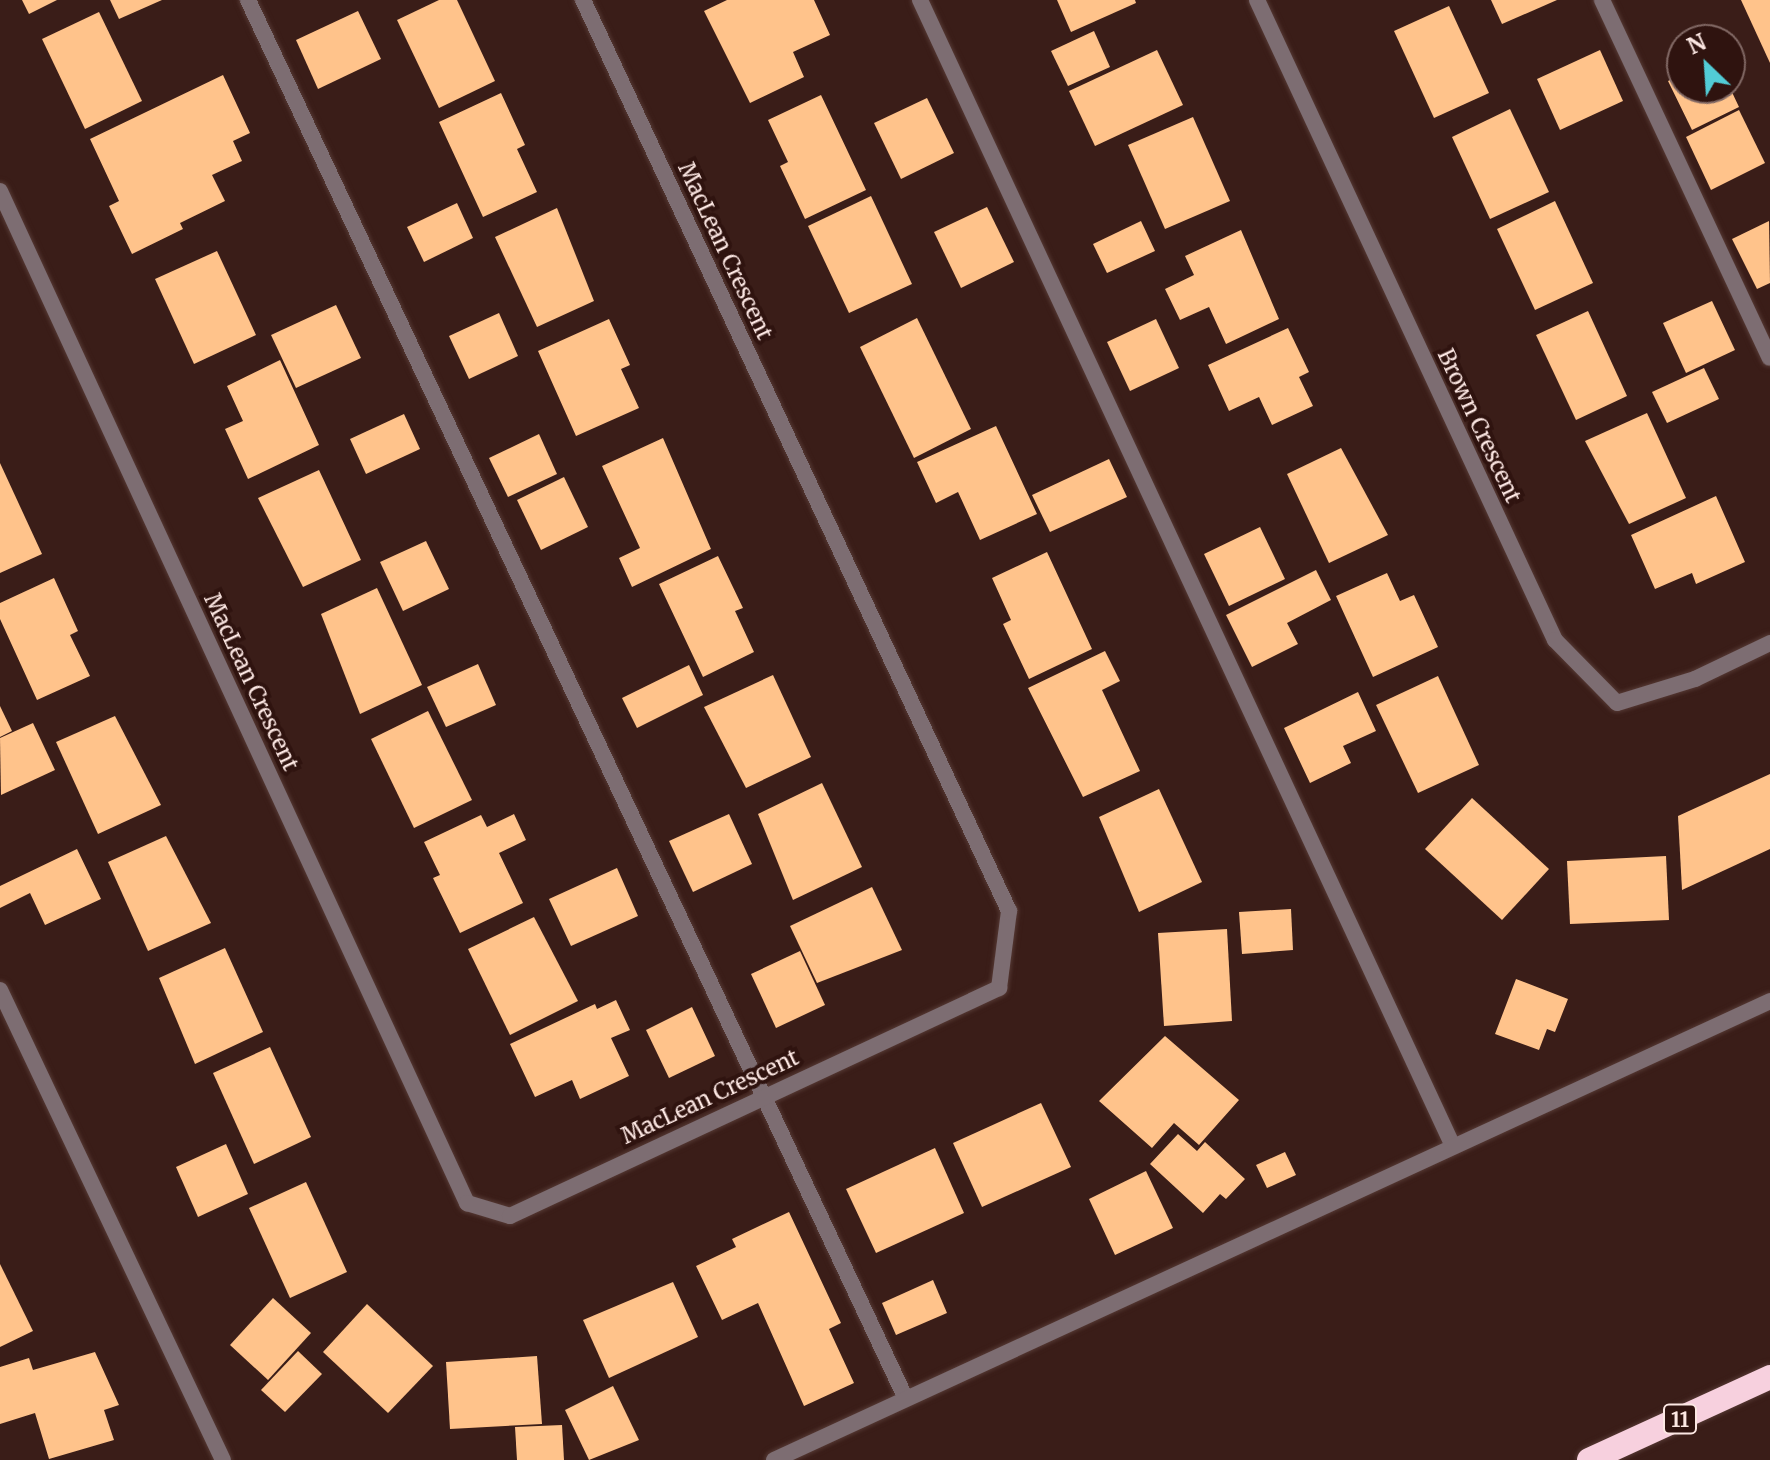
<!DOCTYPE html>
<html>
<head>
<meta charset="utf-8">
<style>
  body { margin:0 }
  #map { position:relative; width:1770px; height:1460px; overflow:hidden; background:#3a1d18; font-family:Merriweather,serif }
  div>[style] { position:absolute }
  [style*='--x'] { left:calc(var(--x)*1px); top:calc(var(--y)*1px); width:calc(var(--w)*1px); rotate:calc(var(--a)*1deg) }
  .building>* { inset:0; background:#ffc38b }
  .roads { filter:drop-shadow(0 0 2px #553934) drop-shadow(0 0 2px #553934) }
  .lane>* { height:16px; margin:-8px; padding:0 8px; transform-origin:8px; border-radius:8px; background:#7d6d72 }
  .street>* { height:16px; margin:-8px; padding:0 8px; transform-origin:8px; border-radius:8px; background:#7d6d72 }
  .highway>* { height:24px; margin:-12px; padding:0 12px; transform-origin:12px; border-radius:12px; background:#f7d0de }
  span { translate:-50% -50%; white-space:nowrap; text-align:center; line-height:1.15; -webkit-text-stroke:8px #2f130f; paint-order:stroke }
  .shield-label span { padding:2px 6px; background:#2f130f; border:2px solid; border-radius:6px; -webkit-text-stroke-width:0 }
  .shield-label { font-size:20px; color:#fce7e3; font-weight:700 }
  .street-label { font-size:22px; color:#fce7e3 }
  .north { position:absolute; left:1666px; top:24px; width:80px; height:80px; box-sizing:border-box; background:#2f130f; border:2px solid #816864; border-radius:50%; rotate:335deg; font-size:22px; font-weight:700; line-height:32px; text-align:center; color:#fce7e3 }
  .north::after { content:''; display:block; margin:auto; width:28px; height:36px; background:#52ccd6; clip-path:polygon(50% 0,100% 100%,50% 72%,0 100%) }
</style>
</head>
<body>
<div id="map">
  <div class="building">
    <div style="clip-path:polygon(22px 0,57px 0,29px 14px)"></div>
    <div style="clip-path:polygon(110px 0,162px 0,119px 19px)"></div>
    <div style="clip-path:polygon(439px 0,457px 0,495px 81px,439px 108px,397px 20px)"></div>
    <div style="clip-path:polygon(727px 0,814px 0,830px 35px,793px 52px,804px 77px,750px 103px,704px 11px)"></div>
    <div style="clip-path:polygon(1057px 0,1135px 0,1136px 3px,1071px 32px)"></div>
    <div style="clip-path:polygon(1491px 0,1557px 0,1502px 24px)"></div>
    <div style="clip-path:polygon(1741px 0,1770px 0,1770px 63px)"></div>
    <div style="clip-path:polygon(1449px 6px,1489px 93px,1434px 118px,1394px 31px)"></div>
    <div style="clip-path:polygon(358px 11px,381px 59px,318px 89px,296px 40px)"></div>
    <div style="clip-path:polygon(99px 12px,142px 101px,85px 129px,42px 39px)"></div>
    <div style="clip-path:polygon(1094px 31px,1110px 67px,1068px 86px,1051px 51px)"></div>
    <div style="clip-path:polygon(1157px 50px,1183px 105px,1095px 146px,1069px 91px)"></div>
    <div style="clip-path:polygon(1600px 50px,1623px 101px,1560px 130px,1537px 79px)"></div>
    <div style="clip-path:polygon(1682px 74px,1682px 88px,1730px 88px,1739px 107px,1692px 130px,1668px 81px)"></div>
    <div style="clip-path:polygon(223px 75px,250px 133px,233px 141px,242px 161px,212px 175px,225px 201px,180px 223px,183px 229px,132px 254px,109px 206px,119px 201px,90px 139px)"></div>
    <div style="clip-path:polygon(501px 93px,525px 145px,517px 149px,537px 192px,483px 217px,439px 122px)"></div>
    <div style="clip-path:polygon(821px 95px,866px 190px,805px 219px,780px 166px,788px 162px,768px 120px)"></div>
    <div style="clip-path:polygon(927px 98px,954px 153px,901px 179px,874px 123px)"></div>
    <div style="clip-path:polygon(1510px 109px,1549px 192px,1490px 219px,1452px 137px)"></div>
    <div style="clip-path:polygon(1739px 110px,1765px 163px,1711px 190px,1686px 137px)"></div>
    <div style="clip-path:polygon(1193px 117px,1230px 201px,1165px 229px,1128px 145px)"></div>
    <div style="clip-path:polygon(871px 196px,912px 284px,849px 313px,808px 226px)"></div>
    <div style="clip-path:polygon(1555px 201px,1593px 283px,1535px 310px,1497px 229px)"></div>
    <div style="clip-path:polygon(457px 203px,473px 238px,424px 262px,407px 227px)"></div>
    <div style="clip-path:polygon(987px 207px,1014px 262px,961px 288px,934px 232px)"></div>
    <div style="clip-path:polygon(557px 208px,594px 301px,537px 327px,495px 237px)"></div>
    <div style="clip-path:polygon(1141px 221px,1155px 251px,1107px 273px,1093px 244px)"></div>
    <div style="clip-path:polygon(1769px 221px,1770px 283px,1757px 289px,1732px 239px)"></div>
    <div style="clip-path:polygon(1241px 230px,1279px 319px,1226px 344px,1209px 307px,1180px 320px,1165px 289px,1194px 275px,1185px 256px)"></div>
    <div style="clip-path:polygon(217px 251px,256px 335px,194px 364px,155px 279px)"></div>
    <div style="clip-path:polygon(1712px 301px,1735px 350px,1686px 373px,1663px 323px)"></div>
    <div style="clip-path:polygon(336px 305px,361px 358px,296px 388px,271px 335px)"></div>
    <div style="clip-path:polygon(1588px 311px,1627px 396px,1576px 420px,1536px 335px)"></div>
    <div style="clip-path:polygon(499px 313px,518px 356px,469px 379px,449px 336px)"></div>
    <div style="clip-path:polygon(917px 318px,971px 429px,914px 458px,860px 347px)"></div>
    <div style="clip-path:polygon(609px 319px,630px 365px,621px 369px,639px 408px,576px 436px,538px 351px)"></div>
    <div style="clip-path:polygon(1156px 319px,1179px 368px,1130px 391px,1107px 342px)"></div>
    <div style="clip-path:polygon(1288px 328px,1309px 372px,1299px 377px,1313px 406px,1272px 425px,1259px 397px,1229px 411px,1208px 365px)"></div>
    <div style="clip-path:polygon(280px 360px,319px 445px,248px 479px,225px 429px,243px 421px,227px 386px)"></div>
    <div style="clip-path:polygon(1704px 368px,1719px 399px,1667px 423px,1652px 392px)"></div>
    <div style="clip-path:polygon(1647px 413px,1686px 498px,1629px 524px,1585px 441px)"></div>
    <div style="clip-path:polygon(404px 414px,420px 449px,366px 474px,350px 439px)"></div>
    <div style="clip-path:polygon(996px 426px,1037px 514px,980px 540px,958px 492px,936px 503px,917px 462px)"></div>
    <div style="clip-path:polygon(539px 434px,557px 474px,508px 497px,489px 458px)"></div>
    <div style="clip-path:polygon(663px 438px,711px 549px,632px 587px,619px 558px,640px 548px,602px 466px)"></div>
    <div style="clip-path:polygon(1341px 448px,1388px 535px,1329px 563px,1287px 474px)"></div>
    <div style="clip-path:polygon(1109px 459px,1127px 497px,1050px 532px,1032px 495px)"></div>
    <div style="clip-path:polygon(0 463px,42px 554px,0 573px)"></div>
    <div style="clip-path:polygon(319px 470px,361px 560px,303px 587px,258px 498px)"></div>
    <div style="clip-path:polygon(564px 477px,588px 527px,541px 550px,517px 500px)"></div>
    <div style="clip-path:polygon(1716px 496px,1745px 562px,1696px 584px,1692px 573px,1655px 589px,1631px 535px)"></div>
    <div style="clip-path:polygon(1260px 527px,1285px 579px,1229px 606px,1204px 554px)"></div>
    <div style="clip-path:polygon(426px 541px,449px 589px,403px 611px,380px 562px)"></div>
    <div style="clip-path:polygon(1047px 552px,1092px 649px,1029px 679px,1003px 624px,1011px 620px,992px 578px)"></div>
    <div style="clip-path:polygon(718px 556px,743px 608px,735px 611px,754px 652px,703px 677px,659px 584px)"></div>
    <div style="clip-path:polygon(1316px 570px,1331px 600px,1287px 623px,1298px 644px,1252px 667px,1226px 615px)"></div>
    <div style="clip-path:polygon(1387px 573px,1400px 601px,1414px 595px,1438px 647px,1373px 677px,1336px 596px)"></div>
    <div style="clip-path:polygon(54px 578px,78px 631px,70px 635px,90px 676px,37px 700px,0 619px,0 603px)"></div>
    <div style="clip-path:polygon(377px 588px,422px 685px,360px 714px,321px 614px)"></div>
    <div style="clip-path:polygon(1105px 651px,1120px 681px,1102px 690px,1140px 771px,1083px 797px,1028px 688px)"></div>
    <div style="clip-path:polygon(478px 664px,496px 705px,446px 727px,427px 687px)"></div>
    <div style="clip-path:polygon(689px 665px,703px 695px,637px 728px,622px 698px)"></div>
    <div style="clip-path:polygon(773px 675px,811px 757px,746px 788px,704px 707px)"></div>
    <div style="clip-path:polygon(1438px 676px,1479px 765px,1418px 793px,1376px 705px)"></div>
    <div style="clip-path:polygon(1358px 692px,1376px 731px,1343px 746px,1351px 763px,1310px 783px,1284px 728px)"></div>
    <div style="clip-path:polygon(0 706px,12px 731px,0 737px)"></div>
    <div style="clip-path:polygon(428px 711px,472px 800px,414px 828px,371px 739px)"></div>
    <div style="clip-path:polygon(115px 716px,161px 805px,98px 834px,56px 742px)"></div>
    <div style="clip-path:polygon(33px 723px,55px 770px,1px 795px,0 738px)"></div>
    <div style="clip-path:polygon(1770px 774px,1770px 849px,1682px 890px,1678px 816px)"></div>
    <div style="clip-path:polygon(822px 783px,862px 867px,793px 900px,758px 814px)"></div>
    <div style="clip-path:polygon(1159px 789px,1202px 882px,1139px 912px,1099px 817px)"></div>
    <div style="clip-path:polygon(1472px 798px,1549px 869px,1502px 920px,1425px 849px)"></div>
    <div style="clip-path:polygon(514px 814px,526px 840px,499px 853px,523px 903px,460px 933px,433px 878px,440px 875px,424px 842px,481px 815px,487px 827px)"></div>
    <div style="clip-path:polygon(729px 814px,752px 864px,693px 892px,669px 841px)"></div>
    <div style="clip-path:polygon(166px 836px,211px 923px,148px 951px,108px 862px)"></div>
    <div style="clip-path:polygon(77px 849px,101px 899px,45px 925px,30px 893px,0 908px,0 886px)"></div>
    <div style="clip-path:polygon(1666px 856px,1669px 920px,1570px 924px,1567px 861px)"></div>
    <div style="clip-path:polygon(617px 868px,638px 916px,571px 946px,549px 899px)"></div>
    <div style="clip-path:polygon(872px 887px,902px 950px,817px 983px,790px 926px)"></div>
    <div style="clip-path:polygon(1291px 909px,1293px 950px,1242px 954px,1239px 912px)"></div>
    <div style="clip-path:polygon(534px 917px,578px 1001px,510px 1035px,468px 949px)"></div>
    <div style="clip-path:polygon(1227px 929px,1232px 1021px,1164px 1026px,1158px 933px)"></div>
    <div style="clip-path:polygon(225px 948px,263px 1032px,195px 1064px,159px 978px)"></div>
    <div style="clip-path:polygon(800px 951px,825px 1005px,776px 1028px,751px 974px)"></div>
    <div style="clip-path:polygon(1516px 979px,1568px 999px,1555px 1032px,1547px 1029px,1539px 1050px,1495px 1034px)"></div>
    <div style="clip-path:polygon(616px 1000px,630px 1030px,611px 1038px,629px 1076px,580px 1099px,572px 1080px,535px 1097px,510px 1044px,595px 1004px,597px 1009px)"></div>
    <div style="clip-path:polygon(692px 1007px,715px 1056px,669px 1078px,646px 1030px)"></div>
    <div style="clip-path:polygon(1165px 1036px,1239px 1100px,1199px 1145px,1174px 1123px,1152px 1148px,1099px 1101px)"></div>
    <div style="clip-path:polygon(270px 1047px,311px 1137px,254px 1164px,213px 1073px)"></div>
    <div style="clip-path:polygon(1041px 1103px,1071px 1167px,982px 1207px,953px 1143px)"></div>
    <div style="clip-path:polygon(1178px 1134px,1197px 1151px,1205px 1142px,1245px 1179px,1226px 1199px,1220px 1194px,1203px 1213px,1150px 1164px)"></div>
    <div style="clip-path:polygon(226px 1144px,248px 1194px,198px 1217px,176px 1167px)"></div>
    <div style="clip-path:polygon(935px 1148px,964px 1213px,876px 1253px,846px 1189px)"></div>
    <div style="clip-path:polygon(1285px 1152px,1296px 1175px,1267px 1188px,1256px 1165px)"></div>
    <div style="clip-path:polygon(1146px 1171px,1173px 1228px,1115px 1255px,1089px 1199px)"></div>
    <div style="clip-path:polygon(306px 1182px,347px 1272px,290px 1298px,249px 1208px)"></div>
    <div style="clip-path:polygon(789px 1212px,841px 1323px,829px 1329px,854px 1383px,804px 1406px,758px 1303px,722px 1320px,696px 1266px,736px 1247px,732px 1239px)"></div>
    <div style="clip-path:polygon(0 1264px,33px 1331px,0 1347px)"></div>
    <div style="clip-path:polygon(933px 1280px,947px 1313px,896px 1335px,882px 1303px)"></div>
    <div style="clip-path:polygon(673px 1282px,698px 1337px,609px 1378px,583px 1320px)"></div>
    <div style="clip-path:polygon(273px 1298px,311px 1333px,268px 1380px,230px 1345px)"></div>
    <div style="clip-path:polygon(367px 1304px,433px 1366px,388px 1413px,323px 1352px)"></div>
    <div style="clip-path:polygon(298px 1351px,322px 1374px,285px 1412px,261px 1390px)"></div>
    <div style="clip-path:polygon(95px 1352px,119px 1405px,104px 1410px,114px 1440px,49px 1459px,35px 1413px,0 1424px,0 1367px,29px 1358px,33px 1370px)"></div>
    <div style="clip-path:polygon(537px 1356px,542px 1424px,450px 1429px,446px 1362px)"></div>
    <div style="clip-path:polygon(613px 1386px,639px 1440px,589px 1460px,565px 1410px)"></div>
    <div style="clip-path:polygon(562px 1425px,564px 1460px,517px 1460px,515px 1427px)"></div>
  </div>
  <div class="roads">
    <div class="lane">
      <div style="--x:248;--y:0;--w:1544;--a:64.81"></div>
      <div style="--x:920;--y:0;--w:1262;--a:65.06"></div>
      <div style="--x:1602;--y:0;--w:395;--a:64.9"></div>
      <div style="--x:0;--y:990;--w:520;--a:64.62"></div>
      <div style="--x:774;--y:1460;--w:1097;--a:-24.74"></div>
    </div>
    <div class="street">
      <div style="--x:1257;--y:0;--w:706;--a:65.03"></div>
      <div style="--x:1555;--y:640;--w:88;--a:45.5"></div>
      <div style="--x:1617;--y:703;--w:82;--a:-17.1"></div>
      <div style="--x:1695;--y:679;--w:83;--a:-25.6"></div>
      <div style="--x:0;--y:191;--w:1115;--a:65.23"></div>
      <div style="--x:467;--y:1203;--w:45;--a:16.8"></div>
      <div style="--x:510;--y:1216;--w:540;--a:-25"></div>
      <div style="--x:999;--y:988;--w:78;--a:-82.6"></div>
      <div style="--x:1009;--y:911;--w:1006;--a:-115.06"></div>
    </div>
    <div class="highway">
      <div style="--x:1589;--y:1460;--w:199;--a:-24.6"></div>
    </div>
  </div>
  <div class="shield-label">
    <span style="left:1680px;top:1419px">11</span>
  </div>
  <div class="street-label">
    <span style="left:725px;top:251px;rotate:65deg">MacLean Crescent</span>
    <span style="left:1479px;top:426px;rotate:65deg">Brown Crescent</span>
    <span style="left:251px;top:682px;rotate:65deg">MacLean Crescent</span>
    <span style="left:710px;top:1097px;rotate:-25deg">MacLean Crescent</span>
  </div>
  <div class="north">N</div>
</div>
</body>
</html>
